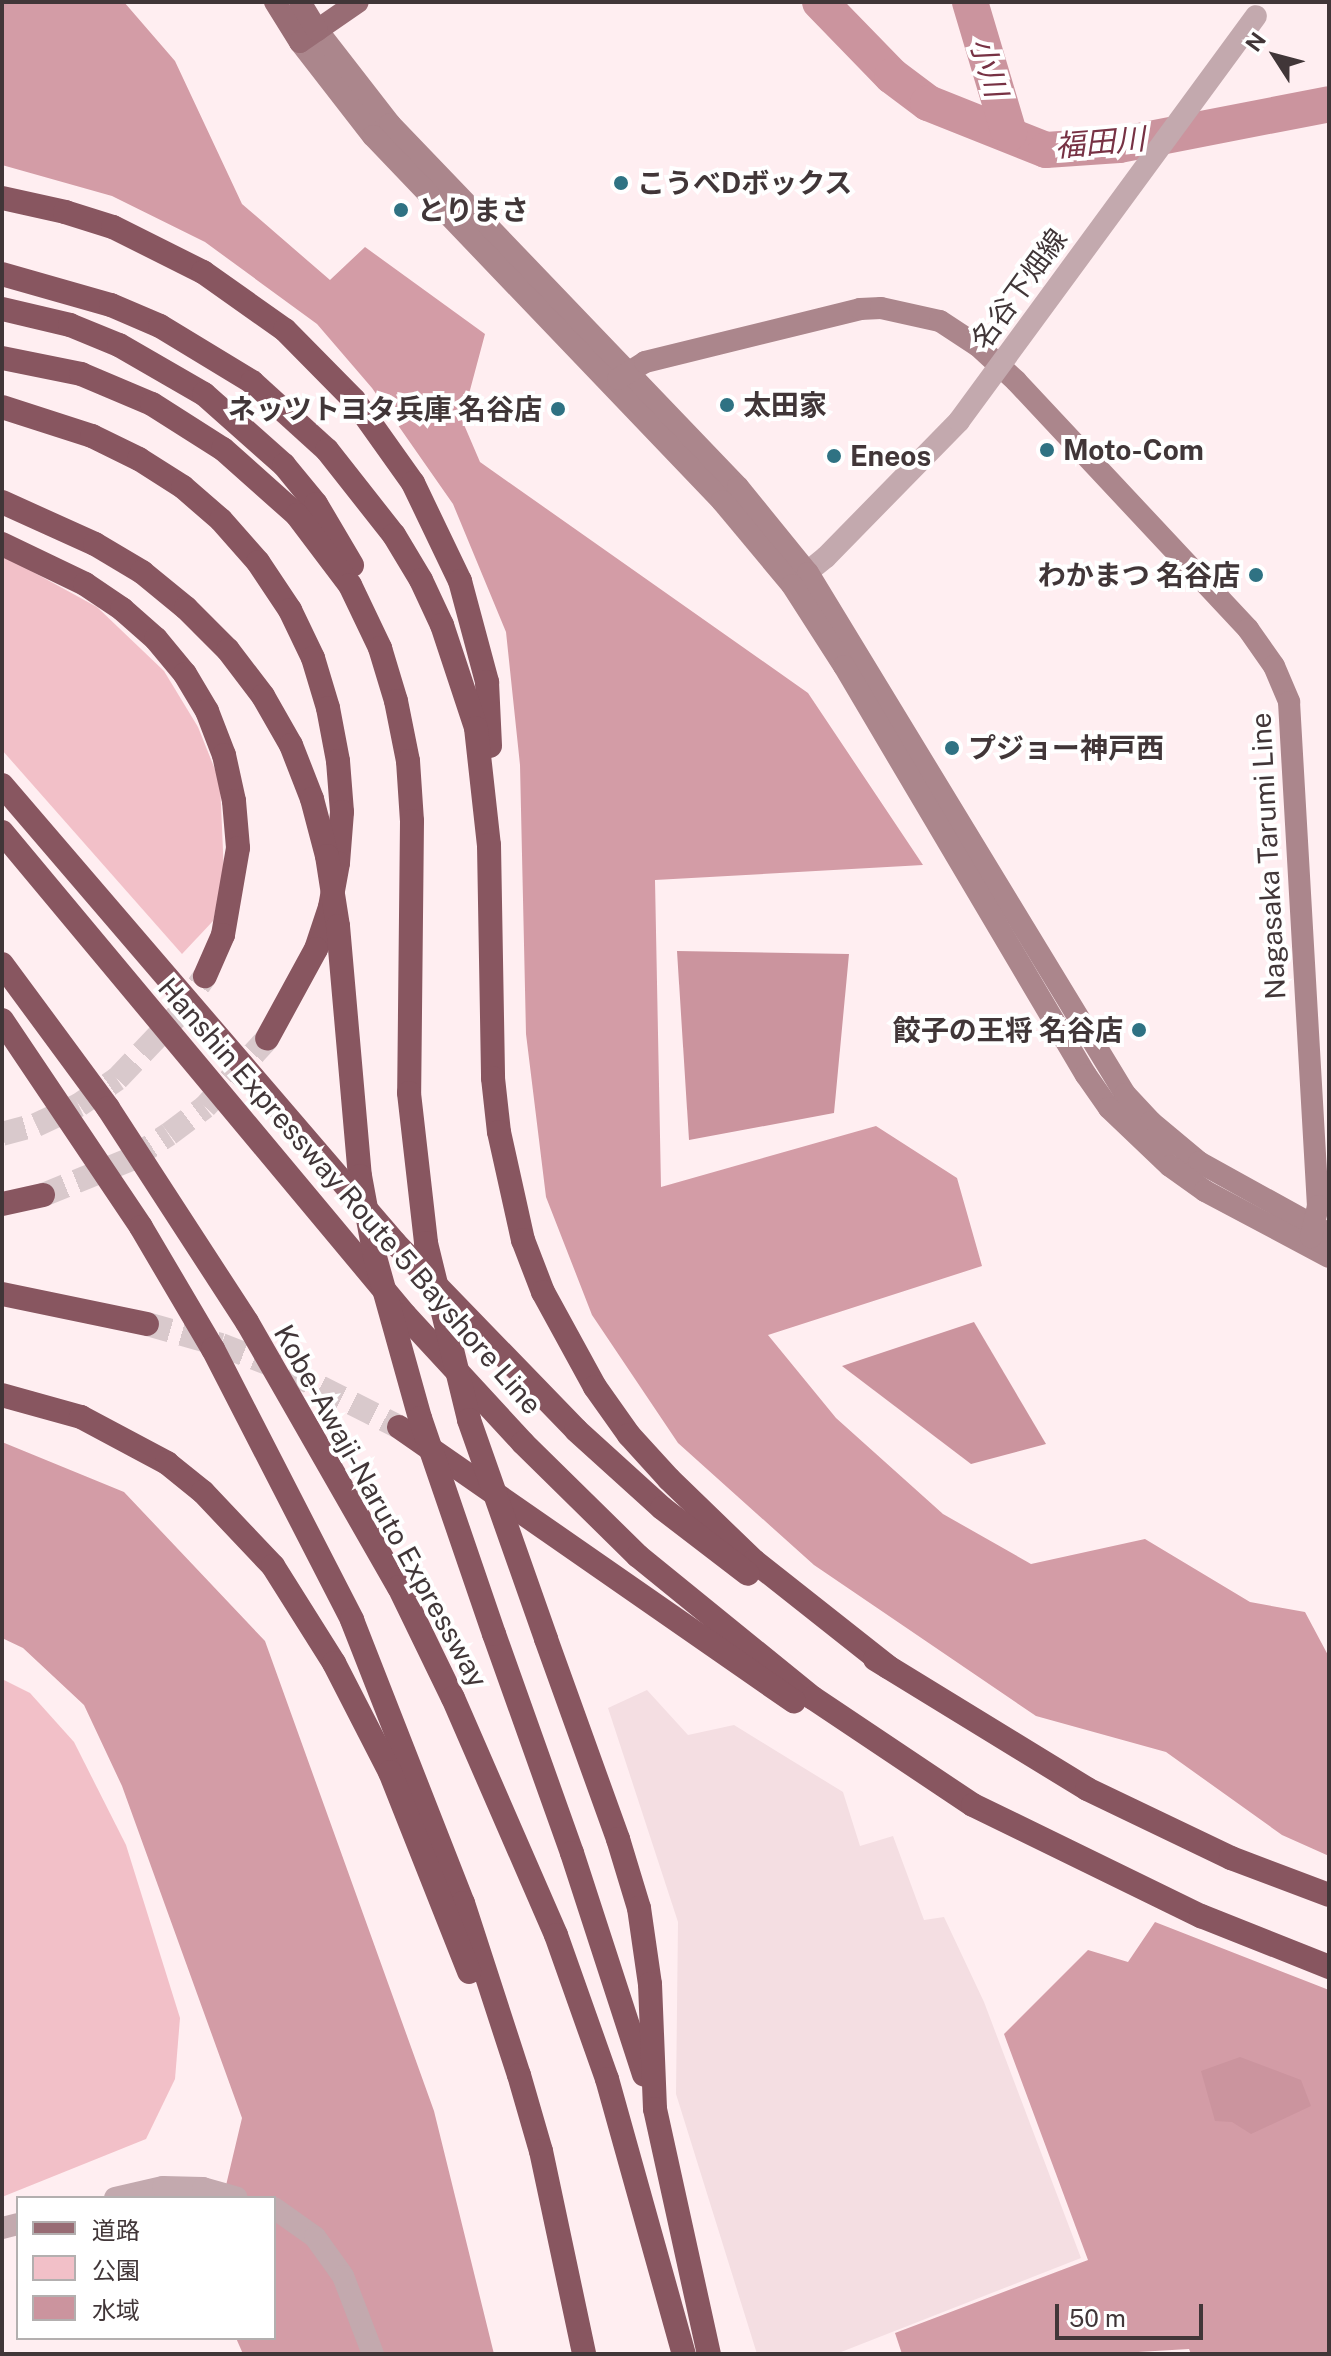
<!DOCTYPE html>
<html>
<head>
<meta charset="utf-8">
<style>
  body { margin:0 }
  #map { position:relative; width:1331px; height:2356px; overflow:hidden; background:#ffeef1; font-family:"Public Sans","Noto Sans JP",sans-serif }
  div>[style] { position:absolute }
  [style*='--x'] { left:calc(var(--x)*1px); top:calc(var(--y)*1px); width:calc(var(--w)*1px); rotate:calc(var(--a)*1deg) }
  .built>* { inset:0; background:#f4dee2 }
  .green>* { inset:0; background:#f2c0c8 }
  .forest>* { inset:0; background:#d39ca6 }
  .water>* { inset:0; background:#cb949e }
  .river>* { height:36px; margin:-18px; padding:0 18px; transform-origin:18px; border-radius:18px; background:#cb949e }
  .motorway-tunnel>* { height:24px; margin-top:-12px; transform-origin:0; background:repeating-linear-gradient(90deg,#d9c9cc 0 24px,transparent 0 36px) }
  .tertiary>* { height:22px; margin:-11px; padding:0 11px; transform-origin:11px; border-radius:11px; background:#c3a9ae }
  .secondary>* { height:22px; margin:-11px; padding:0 11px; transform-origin:11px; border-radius:11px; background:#ab868c }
  .primary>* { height:22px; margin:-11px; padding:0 11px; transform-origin:11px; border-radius:11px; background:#986c74 }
  .motorway>* { height:24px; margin:-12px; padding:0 12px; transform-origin:12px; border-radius:12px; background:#885660 }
  .tertiary-bridge>* { height:22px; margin:-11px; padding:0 11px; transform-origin:11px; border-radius:11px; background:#c3a9ae }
  .motorway-bridge>* { height:24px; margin:-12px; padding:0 12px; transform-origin:12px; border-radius:12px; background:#885660 }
  .dots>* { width:22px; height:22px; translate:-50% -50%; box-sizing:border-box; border:4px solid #fff; border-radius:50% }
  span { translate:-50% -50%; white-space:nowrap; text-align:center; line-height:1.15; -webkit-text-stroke:8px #fff; paint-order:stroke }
  .poi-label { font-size:28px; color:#413638; font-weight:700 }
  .left { translate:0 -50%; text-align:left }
  .right { translate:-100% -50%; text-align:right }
  .street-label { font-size:28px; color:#413638 }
  .water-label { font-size:30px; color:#773244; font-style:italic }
  .frame { position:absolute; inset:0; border:4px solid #413638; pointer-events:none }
  .legend { position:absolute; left:16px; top:2196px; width:260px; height:144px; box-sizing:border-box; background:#fff; border:2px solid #b3afaf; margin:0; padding:10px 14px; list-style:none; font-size:24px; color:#413638 }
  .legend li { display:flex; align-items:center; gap:16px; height:40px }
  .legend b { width:40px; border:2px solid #b3afaf }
  .north { position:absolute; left:1235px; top:16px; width:80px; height:80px; -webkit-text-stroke:6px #fff; paint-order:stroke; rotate:306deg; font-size:22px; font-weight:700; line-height:32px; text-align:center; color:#413638 }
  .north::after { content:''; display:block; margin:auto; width:28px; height:36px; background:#413638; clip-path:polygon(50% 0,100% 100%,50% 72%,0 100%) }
  .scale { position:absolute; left:1055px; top:2304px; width:148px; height:36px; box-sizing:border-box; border:4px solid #413638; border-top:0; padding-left:10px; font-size:24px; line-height:28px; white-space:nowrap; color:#413638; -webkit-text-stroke:6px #fff; paint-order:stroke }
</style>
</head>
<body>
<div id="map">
  <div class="built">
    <div style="clip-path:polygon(647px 1690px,688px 1735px,734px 1725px,843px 1792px,860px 1846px,893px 1836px,924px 1920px,944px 1917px,984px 2002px,1081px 2258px,836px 2354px,757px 2354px,676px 2094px,678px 1922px,608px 1708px)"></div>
  </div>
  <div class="green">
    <div style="clip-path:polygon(2px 555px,97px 607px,164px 671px,198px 727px,220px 782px,224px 874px,213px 921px,182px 954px,2px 750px)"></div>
    <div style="clip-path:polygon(2px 1679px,30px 1693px,74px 1742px,126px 1845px,180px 2018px,175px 2079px,146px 2139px,2px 2197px)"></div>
  </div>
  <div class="forest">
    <div style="clip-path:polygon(2px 2px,124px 2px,175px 61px,242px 204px,330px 280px,365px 247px,485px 334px,462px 420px,480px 462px,808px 693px,923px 865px,655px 880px,661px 1187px,876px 1126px,957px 1178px,982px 1266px,768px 1335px,836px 1418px,943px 1514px,1031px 1564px,1145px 1539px,1250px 1602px,1305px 1612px,1329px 1657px,1329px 1856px,1282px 1835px,1166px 1752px,1036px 1716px,814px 1565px,678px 1443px,592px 1315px,546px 1197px,526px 1034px,520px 765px,506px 632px,453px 504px,372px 388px,317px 324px,205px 242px,112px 196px,2px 165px)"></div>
    <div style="clip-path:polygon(2px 1442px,124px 1492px,265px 1641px,434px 2111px,494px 2354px,243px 2354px,236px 2338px,274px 2338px,274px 2198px,223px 2198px,242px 2118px,122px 1786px,84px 1705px,23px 1648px,2px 1638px)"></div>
    <div style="clip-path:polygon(1155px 1922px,1329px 1990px,1329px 2354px,1191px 2354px,1189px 2349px,1104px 2354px,902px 2354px,895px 2333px,1088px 2260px,1004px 2034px,1088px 1950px,1128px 1962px)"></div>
  </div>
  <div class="water">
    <div style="clip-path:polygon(677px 951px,849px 954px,834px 1113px,689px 1140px)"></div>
    <div style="clip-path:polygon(974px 1322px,1046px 1444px,971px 1464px,842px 1366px)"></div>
    <div style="clip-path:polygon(1240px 2057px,1301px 2080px,1311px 2106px,1251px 2134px,1232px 2122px,1215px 2121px,1201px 2071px)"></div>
  </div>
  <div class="river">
    <div style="--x:820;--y:2;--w:103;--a:45.8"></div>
    <div style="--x:892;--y:76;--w:45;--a:36.9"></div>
    <div style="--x:928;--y:103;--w:127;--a:21.7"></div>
    <div style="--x:1046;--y:150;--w:73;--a:-3.9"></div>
    <div style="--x:1119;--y:145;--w:214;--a:-11"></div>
    <div style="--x:970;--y:2;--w:137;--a:73.4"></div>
  </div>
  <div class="motorway-tunnel">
    <div style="--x:2;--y:1134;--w:35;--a:-15"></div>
    <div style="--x:36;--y:1125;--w:47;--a:-24.9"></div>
    <div style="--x:79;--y:1105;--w:46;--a:-34.4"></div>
    <div style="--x:117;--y:1079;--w:88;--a:-46.4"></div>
    <div style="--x:178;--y:1015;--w:47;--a:-55.3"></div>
    <div style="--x:43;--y:1195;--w:95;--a:-22.2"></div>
    <div style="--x:131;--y:1159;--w:45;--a:-33.3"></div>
    <div style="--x:169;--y:1134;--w:45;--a:-36.9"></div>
    <div style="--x:205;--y:1107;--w:92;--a:-47.6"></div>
    <div style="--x:147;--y:1324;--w:77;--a:15.8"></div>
    <div style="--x:221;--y:1345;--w:72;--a:21.2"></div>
    <div style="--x:288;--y:1371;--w:124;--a:26.8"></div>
  </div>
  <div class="tertiary">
    <div style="--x:794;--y:583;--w:41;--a:-39.1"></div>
    <div style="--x:826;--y:557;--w:190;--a:-45.6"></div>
    <div style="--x:115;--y:2198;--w:49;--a:-12.9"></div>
    <div style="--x:163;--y:2187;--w:40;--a:1.4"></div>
    <div style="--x:203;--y:2188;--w:35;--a:16"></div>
    <div style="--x:274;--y:2208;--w:50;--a:35.3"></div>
    <div style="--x:315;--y:2237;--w:48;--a:54.3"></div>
    <div style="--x:343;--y:2276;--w:84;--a:69"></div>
    <div style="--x:2;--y:2228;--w:16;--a:-14"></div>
  </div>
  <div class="secondary">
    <div style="--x:317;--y:30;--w:119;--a:52.2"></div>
    <div style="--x:390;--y:124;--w:503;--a:46.21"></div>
    <div style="--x:738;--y:487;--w:111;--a:50.9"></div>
    <div style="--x:808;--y:573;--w:610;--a:58.68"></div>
    <div style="--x:1125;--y:1094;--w:38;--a:47"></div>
    <div style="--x:1151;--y:1122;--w:62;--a:39.8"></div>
    <div style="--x:1199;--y:1162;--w:149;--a:29"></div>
    <div style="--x:300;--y:42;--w:119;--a:52.2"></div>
    <div style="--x:373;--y:136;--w:505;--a:46.28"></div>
    <div style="--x:722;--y:501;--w:109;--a:50.2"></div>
    <div style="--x:792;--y:585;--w:96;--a:57.3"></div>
    <div style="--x:844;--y:666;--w:475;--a:59.4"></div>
    <div style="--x:1086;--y:1075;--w:40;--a:55.1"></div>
    <div style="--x:1109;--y:1108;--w:84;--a:43.6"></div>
    <div style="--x:1170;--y:1166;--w:43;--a:35.5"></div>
    <div style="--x:1205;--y:1191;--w:140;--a:28"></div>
    <div style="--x:618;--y:379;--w:32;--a:-32"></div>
    <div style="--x:645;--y:362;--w:221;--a:-13.8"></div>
    <div style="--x:860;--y:309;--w:21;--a:-3"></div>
    <div style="--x:881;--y:308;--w:60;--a:12.4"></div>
    <div style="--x:940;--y:321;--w:45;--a:33.3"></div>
    <div style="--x:978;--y:346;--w:52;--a:42.6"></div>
    <div style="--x:1016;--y:381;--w:340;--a:46.9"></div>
    <div style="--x:1248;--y:629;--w:45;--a:54.9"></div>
    <div style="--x:1274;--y:666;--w:39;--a:67"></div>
    <div style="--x:1289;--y:702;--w:505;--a:86.71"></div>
    <div style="--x:1318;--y:1206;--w:32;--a:103"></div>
  </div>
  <div class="primary">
    <div style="--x:275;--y:2;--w:47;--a:58"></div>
    <div style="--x:300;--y:42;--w:70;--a:-34.6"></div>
    <div style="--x:300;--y:2;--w:33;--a:59"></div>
  </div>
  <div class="motorway">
    <div style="--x:2;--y:198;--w:65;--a:12.5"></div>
    <div style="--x:65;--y:212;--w:50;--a:17.4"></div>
    <div style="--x:113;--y:227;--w:101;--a:26.6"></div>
    <div style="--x:203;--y:272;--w:100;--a:35.3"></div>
    <div style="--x:285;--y:330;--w:98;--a:45.4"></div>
    <div style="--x:354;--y:400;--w:102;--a:54.6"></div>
    <div style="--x:413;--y:483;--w:109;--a:64.4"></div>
    <div style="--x:460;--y:581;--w:105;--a:75"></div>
    <div style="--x:487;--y:682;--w:64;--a:87.3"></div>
    <div style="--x:2;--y:274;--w:113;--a:15.9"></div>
    <div style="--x:111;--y:305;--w:53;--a:23.2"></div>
    <div style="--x:160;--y:326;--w:108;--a:31.3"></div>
    <div style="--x:252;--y:382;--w:101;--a:42.2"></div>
    <div style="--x:327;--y:450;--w:108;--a:51.8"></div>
    <div style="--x:394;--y:535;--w:52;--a:59"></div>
    <div style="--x:421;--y:580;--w:50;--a:65"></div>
    <div style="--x:442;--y:625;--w:108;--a:71.7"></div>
    <div style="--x:476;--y:728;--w:118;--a:83.7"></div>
    <div style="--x:489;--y:845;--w:233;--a:89"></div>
    <div style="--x:493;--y:1078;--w:54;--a:83.7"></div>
    <div style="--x:499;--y:1132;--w:111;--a:77.5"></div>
    <div style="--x:523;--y:1240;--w:56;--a:69"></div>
    <div style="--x:543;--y:1292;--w:108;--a:61.3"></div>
    <div style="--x:595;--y:1387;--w:59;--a:54.7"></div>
    <div style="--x:629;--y:1435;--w:59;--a:47.7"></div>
    <div style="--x:669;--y:1479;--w:118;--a:44"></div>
    <div style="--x:754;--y:1561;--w:171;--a:38.3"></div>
    <div style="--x:2;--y:309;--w:70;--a:13.2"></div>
    <div style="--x:70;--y:325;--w:53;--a:22.2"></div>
    <div style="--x:119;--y:345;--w:98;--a:30"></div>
    <div style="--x:204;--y:394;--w:107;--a:41.6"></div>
    <div style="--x:284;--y:465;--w:50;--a:50.6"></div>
    <div style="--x:316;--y:504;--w:71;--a:59.5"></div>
    <div style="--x:2;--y:358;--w:81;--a:11.4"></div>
    <div style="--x:81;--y:374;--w:77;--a:22.9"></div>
    <div style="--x:152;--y:404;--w:84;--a:32.4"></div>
    <div style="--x:223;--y:449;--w:99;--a:41.7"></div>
    <div style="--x:297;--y:515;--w:88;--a:52.9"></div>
    <div style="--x:350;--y:585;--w:70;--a:64.5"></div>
    <div style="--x:380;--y:648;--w:55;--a:73.2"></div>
    <div style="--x:396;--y:701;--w:61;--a:78.7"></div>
    <div style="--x:408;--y:761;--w:60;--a:86.2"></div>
    <div style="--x:2;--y:407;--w:95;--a:17.9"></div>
    <div style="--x:92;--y:436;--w:52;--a:26.1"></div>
    <div style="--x:139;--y:459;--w:52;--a:32.5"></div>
    <div style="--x:183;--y:487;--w:50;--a:41"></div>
    <div style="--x:221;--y:520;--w:56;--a:48.6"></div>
    <div style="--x:258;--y:562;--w:58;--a:56.3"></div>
    <div style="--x:290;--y:610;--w:53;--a:64.4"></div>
    <div style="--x:313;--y:658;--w:52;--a:73.3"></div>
    <div style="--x:328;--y:708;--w:54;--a:79.3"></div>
    <div style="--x:338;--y:761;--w:51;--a:85.5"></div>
    <div style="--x:342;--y:812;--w:51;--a:94.5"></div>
    <div style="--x:338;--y:863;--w:45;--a:100.3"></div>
    <div style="--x:330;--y:907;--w:44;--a:108.4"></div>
    <div style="--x:316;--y:949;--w:102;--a:118.6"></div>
    <div style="--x:2;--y:502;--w:102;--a:24.3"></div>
    <div style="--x:95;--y:544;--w:55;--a:30.8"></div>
    <div style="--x:142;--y:572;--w:57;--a:39.3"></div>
    <div style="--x:186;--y:608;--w:59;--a:45"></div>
    <div style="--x:228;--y:650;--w:58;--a:52.7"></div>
    <div style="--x:263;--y:696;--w:56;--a:60.3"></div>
    <div style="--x:291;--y:745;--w:58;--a:68.7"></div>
    <div style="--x:2;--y:544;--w:92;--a:25.7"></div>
    <div style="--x:85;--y:584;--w:45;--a:34"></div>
    <div style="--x:122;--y:609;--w:45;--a:41.4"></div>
    <div style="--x:156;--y:639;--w:45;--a:50.4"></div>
    <div style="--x:185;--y:674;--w:43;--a:59.3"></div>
    <div style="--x:207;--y:711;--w:47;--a:68.9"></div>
    <div style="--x:224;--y:755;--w:47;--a:77.7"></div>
    <div style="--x:234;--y:801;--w:47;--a:85.1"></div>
    <div style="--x:238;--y:848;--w:88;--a:99.8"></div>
    <div style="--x:223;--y:935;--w:45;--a:113.7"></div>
    <div style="--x:2;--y:785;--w:604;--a:49.37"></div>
    <div style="--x:395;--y:1243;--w:260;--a:45.9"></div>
    <div style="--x:576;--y:1430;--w:116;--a:42.2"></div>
    <div style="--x:662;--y:1508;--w:108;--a:37.5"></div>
    <div style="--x:2;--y:832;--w:629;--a:50.16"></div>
    <div style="--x:405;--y:1315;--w:174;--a:47.3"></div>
    <div style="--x:523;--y:1443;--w:161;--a:44.5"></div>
    <div style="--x:638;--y:1556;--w:225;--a:39.1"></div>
    <div style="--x:813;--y:1698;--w:192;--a:33.8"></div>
    <div style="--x:973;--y:1805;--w:254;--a:26"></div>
    <div style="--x:1201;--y:1916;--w:138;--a:21.7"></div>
    <div style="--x:2;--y:964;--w:179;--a:53.6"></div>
    <div style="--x:108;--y:1108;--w:255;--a:57"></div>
    <div style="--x:247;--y:1322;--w:305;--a:60.2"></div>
    <div style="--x:399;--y:1587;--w:123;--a:64.1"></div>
    <div style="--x:453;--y:1698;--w:258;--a:66.5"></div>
    <div style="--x:556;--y:1935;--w:153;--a:70.5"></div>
    <div style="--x:607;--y:2079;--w:286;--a:74.4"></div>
    <div style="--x:2;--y:1020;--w:249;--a:56.1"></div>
    <div style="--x:141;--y:1227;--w:142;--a:59.5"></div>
    <div style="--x:213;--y:1349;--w:305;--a:62.8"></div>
    <div style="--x:352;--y:1620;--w:304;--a:68.6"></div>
    <div style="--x:463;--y:1903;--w:181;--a:72"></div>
    <div style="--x:519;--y:2075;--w:79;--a:73.9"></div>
    <div style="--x:541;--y:2151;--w:208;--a:78"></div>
    <div style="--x:2;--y:1204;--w:42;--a:-12.4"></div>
    <div style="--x:2;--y:1294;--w:148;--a:11.7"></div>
    <div style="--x:2;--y:1395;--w:82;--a:15.6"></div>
    <div style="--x:81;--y:1417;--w:98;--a:28.1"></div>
    <div style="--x:167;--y:1463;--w:46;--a:38.9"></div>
    <div style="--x:203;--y:1492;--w:102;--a:46.6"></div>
    <div style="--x:273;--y:1566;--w:115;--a:57.8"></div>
    <div style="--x:334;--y:1663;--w:123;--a:62.8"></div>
    <div style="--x:390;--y:1772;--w:215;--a:68.4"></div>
    <div style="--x:399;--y:1427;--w:481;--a:34.8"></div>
    <div style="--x:494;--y:1634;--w:232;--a:70.4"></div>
    <div style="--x:572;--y:1853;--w:233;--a:72"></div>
    <div style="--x:546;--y:1639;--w:213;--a:70.2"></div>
    <div style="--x:618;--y:1839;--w:72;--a:73.1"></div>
    <div style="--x:639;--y:1908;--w:77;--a:81.8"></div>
    <div style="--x:650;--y:1984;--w:125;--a:87.7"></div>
    <div style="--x:655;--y:2109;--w:251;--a:77.6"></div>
    <div style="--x:875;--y:1659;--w:249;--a:31.5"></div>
    <div style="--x:1087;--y:1789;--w:160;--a:25.6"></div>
    <div style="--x:1231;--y:1858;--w:105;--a:20.7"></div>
  </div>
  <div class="tertiary-bridge">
    <div style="--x:959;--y:421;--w:502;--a:-53.75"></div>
  </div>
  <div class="motorway-bridge">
    <div style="--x:312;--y:799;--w:59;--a:75.3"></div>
    <div style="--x:327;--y:856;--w:71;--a:81.1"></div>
    <div style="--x:338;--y:926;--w:251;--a:85"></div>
    <div style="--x:360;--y:1176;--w:82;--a:79.5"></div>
    <div style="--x:375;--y:1257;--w:167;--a:74.4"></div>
    <div style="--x:420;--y:1418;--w:228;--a:71.1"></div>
    <div style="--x:412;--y:821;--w:272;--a:90.6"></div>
    <div style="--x:409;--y:1093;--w:151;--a:83.5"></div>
    <div style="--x:426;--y:1243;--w:182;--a:76.3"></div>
    <div style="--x:469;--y:1420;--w:232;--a:70.6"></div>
  </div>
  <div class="dots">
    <div style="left:621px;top:183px;background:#2f7283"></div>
    <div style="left:401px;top:210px;background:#2f7283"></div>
    <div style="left:727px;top:405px;background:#2f7283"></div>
    <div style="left:558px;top:409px;background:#2f7283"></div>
    <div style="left:1047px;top:450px;background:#2f7283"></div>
    <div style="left:834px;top:456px;background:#2f7283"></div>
    <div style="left:1256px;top:575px;background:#2f7283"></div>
    <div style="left:952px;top:748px;background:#2f7283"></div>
    <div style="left:1139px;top:1030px;background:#2f7283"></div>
  </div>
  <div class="poi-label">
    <span class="left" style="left:637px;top:183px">こうべDボックス</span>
    <span class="left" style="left:417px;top:210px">とりまさ</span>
    <span class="left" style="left:743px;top:405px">太田家</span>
    <span class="right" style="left:542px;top:409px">ネッツトヨタ兵庫 名谷店</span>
    <span class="left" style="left:1063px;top:450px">Moto-Com</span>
    <span class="left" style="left:850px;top:456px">Eneos</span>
    <span class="right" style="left:1240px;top:575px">わかまつ 名谷店</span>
    <span class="left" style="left:968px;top:748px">プジョー神戸西</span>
    <span class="right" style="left:1123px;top:1030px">餃子の王将 名谷店</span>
  </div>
  <div class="street-label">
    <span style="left:1019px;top:289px;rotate:-54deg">名谷下畑線</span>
    <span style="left:1268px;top:856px;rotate:-93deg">Nagasaka Tarumi Line</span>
    <span style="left:350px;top:1196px;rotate:49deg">Hanshin Expressway Route 5 Bayshore Line</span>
    <span style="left:381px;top:1506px;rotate:61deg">Kobe-Awaji-Naruto Expressway</span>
  </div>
  <div class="water-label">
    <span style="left:989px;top:67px;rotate:73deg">小川</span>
    <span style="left:1100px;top:142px;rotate:-5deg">福田川</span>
  </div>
  <div class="frame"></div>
  <ul class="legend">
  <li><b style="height:10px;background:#986c74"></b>道路</li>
  <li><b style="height:22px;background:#f2c0c8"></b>公園</li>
  <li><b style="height:22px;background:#cb949e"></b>水域</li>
  </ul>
  <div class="north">N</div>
  <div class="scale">50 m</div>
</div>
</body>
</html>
